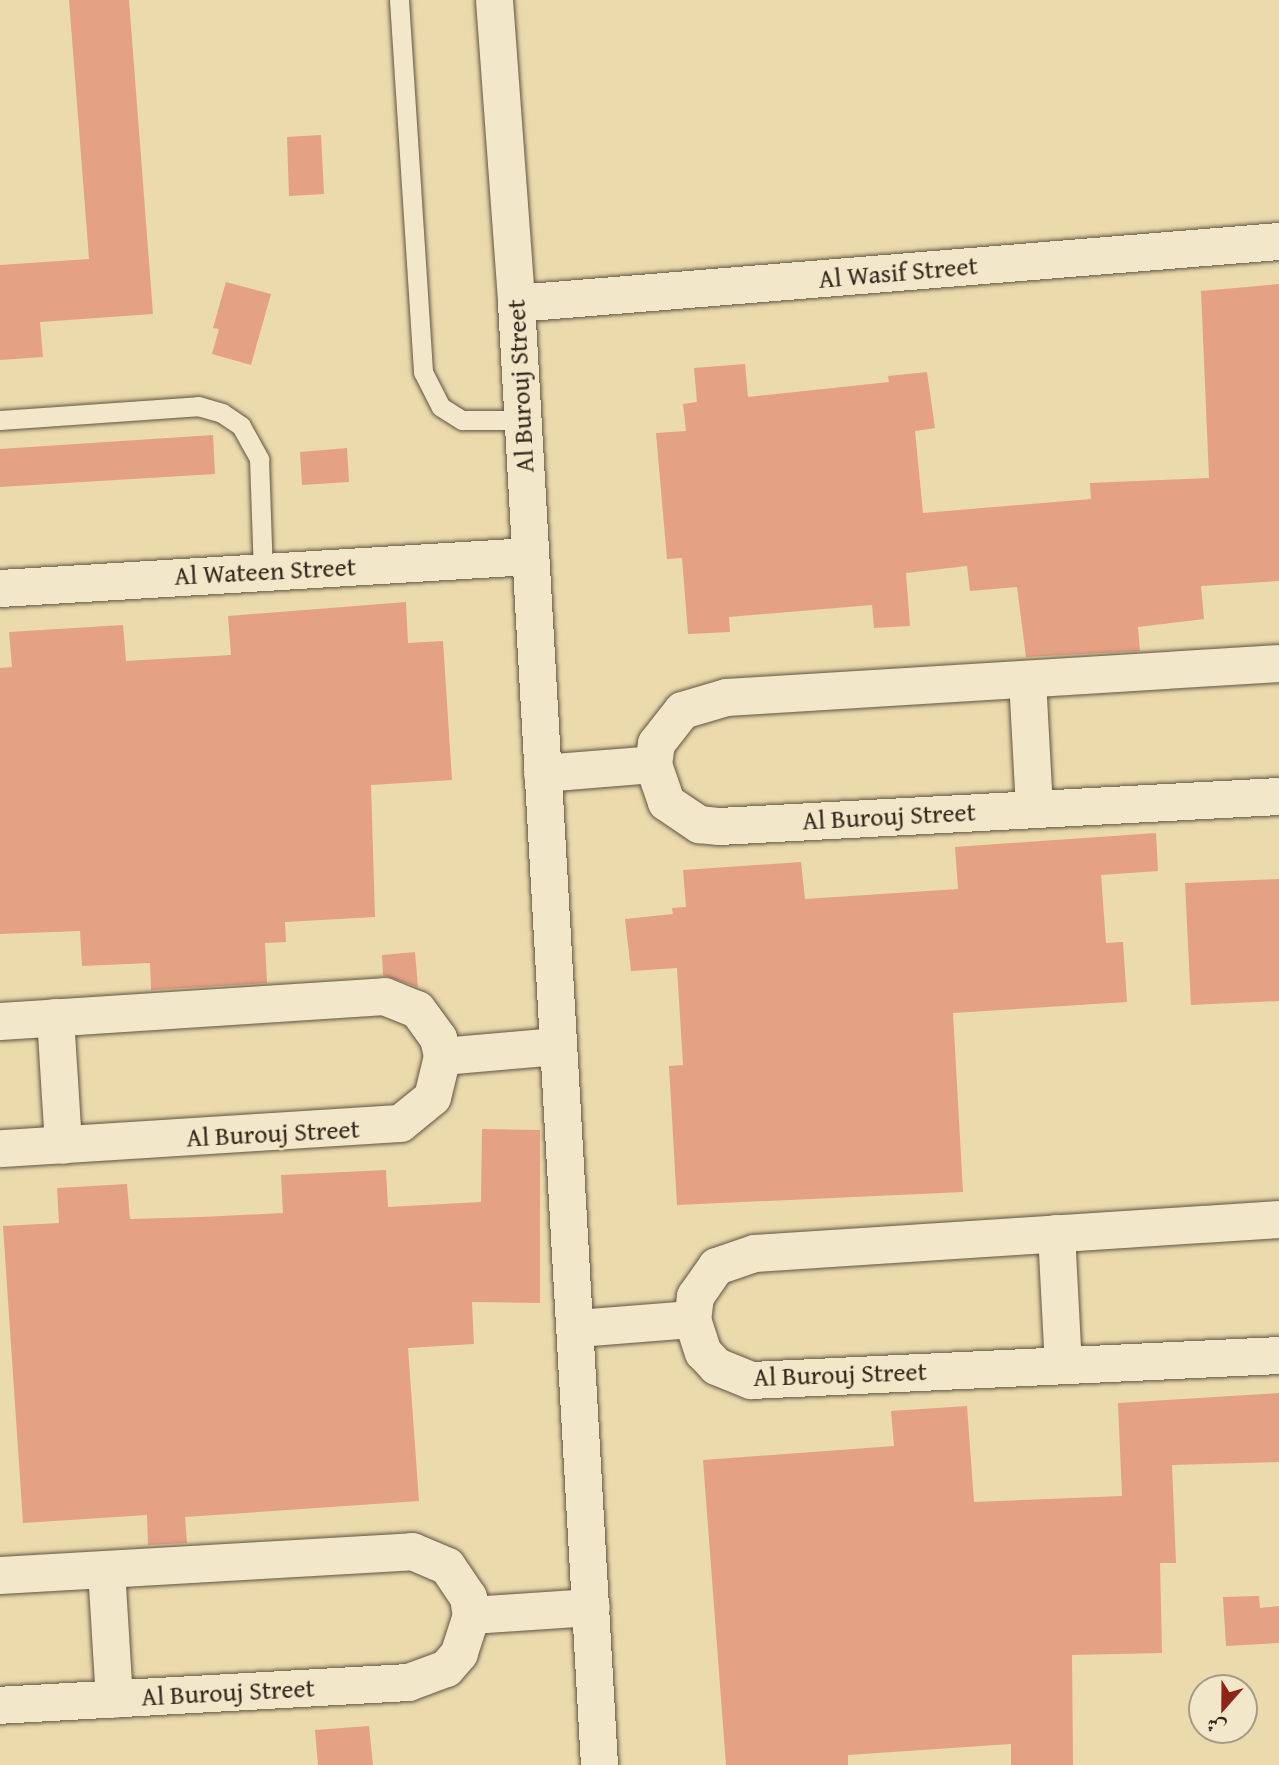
<!DOCTYPE html>
<html>
<head>
<meta charset="utf-8">
<style>
  body { margin:0 }
  #map { position:relative; width:1279px; height:1765px; overflow:hidden; background:#ebdaac; font-family:"Gentium Book Plus",Amiri,serif }
  div>[style] { position:absolute }
  [style*='--x'] { left:calc(var(--x)*1px); top:calc(var(--y)*1px); width:calc(var(--w)*1px); rotate:calc(var(--a)*1deg) }
  .building>* { inset:0; background:#e4a184 }
  .roads { filter:drop-shadow(0 0 2px #615442) drop-shadow(0 0 2px #615442) }
  .service>* { height:19px; margin:-9.5px; padding:0 9.5px; transform-origin:9.5px; border-radius:9.5px; background:#f2e7c9 }
  .minor>* { height:37px; margin:-18.5px; padding:0 18.5px; transform-origin:18.5px; border-radius:18.5px; background:#f2e7c9 }
  span { translate:-50% -50%; white-space:nowrap; text-align:center; line-height:1.15; -webkit-text-stroke:5px #f2e7c9; paint-order:stroke }
  .street-label { font-size:26px; color:#33281e }
  .north { position:absolute; left:1188px; top:1674px; width:70px; height:70px; box-sizing:border-box; background:#f2e7c9; border:2px solid #a69b85; border-radius:50%; rotate:201deg; font-size:19px; font-weight:700; line-height:28px; text-align:center; color:#33281e }
  .north::after { content:''; display:block; margin:auto; width:24px; height:32px; background:#8f2418; clip-path:polygon(50% 0,100% 100%,50% 72%,0 100%) }
</style>
</head>
<body>
<div id="map">
  <div class="building">
    <div style="clip-path:polygon(69px 0,129px 0,153px 314px,40px 322px,43px 357px,0 360px,0 265px,89px 259px)"></div>
    <div style="clip-path:polygon(321px 135px,324px 194px,289px 196px,287px 137px)"></div>
    <div style="clip-path:polygon(226px 282px,271px 294px,251px 365px,212px 354px,219px 329px,213px 328px)"></div>
    <div style="clip-path:polygon(1279px 284px,1279px 581px,1201px 586px,1204px 619px,1138px 627px,1140px 651px,1026px 657px,1017px 587px,970px 591px,967px 566px,906px 573px,910px 626px,874px 628px,872px 605px,729px 617px,730px 632px,688px 634px,682px 558px,667px 559px,656px 433px,686px 431px,683px 404px,697px 402px,694px 368px,745px 364px,748px 397px,889px 382px,888px 376px,927px 372px,935px 428px,915px 431px,923px 513px,1091px 499px,1090px 483px,1209px 478px,1201px 291px)"></div>
    <div style="clip-path:polygon(213px 435px,215px 474px,0 487px,0 449px)"></div>
    <div style="clip-path:polygon(347px 448px,349px 482px,302px 485px,300px 452px)"></div>
    <div style="clip-path:polygon(406px 602px,408px 643px,443px 641px,452px 780px,371px 785px,375px 917px,285px 922px,286px 942px,265px 943px,267px 983px,151px 990px,150px 963px,82px 966px,80px 931px,0 934px,0 668px,12px 667px,9px 632px,123px 625px,126px 661px,231px 655px,228px 616px)"></div>
    <div style="clip-path:polygon(1156px 833px,1158px 871px,1101px 875px,1106px 943px,1123px 942px,1127px 1002px,953px 1013px,963px 1192px,677px 1205px,669px 1066px,683px 1065px,677px 968px,631px 971px,625px 919px,673px 914px,672px 908px,686px 907px,683px 870px,801px 862px,805px 899px,958px 889px,955px 847px)"></div>
    <div style="clip-path:polygon(1279px 879px,1279px 1001px,1191px 1005px,1185px 883px)"></div>
    <div style="clip-path:polygon(415px 952px,418px 987px,383px 975px,382px 955px)"></div>
    <div style="clip-path:polygon(482px 1129px,540px 1130px,540px 1303px,472px 1302px,474px 1344px,408px 1348px,419px 1501px,185px 1517px,187px 1543px,148px 1545px,147px 1515px,23px 1523px,3px 1226px,59px 1223px,57px 1188px,127px 1184px,130px 1219px,201px 1217px,283px 1213px,281px 1175px,386px 1170px,388px 1207px,481px 1202px)"></div>
    <div style="clip-path:polygon(1279px 1393px,1279px 1462px,1172px 1465px,1176px 1563px,1160px 1563px,1162px 1653px,1072px 1655px,1073px 1765px,1011px 1765px,1011px 1744px,848px 1755px,848px 1765px,726px 1765px,703px 1460px,894px 1446px,891px 1411px,967px 1406px,974px 1502px,1122px 1496px,1118px 1403px)"></div>
    <div style="clip-path:polygon(1259px 1596px,1260px 1608px,1279px 1606px,1279px 1643px,1226px 1646px,1223px 1597px)"></div>
    <div style="clip-path:polygon(369px 1726px,373px 1765px,318px 1765px,315px 1730px)"></div>
  </div>
  <div class="roads">
    <div class="service">
      <div style="--x:399;--y:0;--w:373;--a:86.3"></div>
      <div style="--x:423;--y:372;--w:39;--a:63"></div>
      <div style="--x:441;--y:407;--w:25;--a:32"></div>
      <div style="--x:462;--y:420;--w:60;--a:0"></div>
      <div style="--x:0;--y:420;--w:198;--a:-4"></div>
      <div style="--x:198;--y:406;--w:25;--a:16"></div>
      <div style="--x:222;--y:413;--w:23;--a:34"></div>
      <div style="--x:241;--y:426;--w:38;--a:61"></div>
      <div style="--x:259;--y:459;--w:112;--a:88"></div>
    </div>
    <div class="minor">
      <div style="--x:494;--y:0;--w:304;--a:85.8"></div>
      <div style="--x:516;--y:303;--w:1464;--a:86.75"></div>
      <div style="--x:516;--y:303;--w:766;--a:-4.65"></div>
      <div style="--x:0;--y:588;--w:531;--a:-3.46"></div>
      <div style="--x:1279;--y:663;--w:554;--a:176.48"></div>
      <div style="--x:726;--y:697;--w:46;--a:163.5"></div>
      <div style="--x:682;--y:710;--w:42;--a:128.2"></div>
      <div style="--x:656;--y:743;--w:21;--a:98"></div>
      <div style="--x:653;--y:764;--w:40;--a:71.1"></div>
      <div style="--x:666;--y:802;--w:40;--a:34"></div>
      <div style="--x:699;--y:824;--w:20;--a:6"></div>
      <div style="--x:719;--y:826;--w:561;--a:-3.07"></div>
      <div style="--x:1027;--y:679;--w:130;--a:86.9"></div>
      <div style="--x:542;--y:773;--w:111;--a:-4.6"></div>
      <div style="--x:55;--y:1017;--w:128;--a:86.4"></div>
      <div style="--x:0;--y:1021;--w:385;--a:-3.7"></div>
      <div style="--x:384;--y:996;--w:35;--a:22"></div>
      <div style="--x:417;--y:1009;--w:36;--a:54"></div>
      <div style="--x:438;--y:1038;--w:18;--a:77"></div>
      <div style="--x:442;--y:1056;--w:42;--a:103.7"></div>
      <div style="--x:432;--y:1097;--w:41;--a:140.9"></div>
      <div style="--x:400;--y:1123;--w:401;--a:176.4"></div>
      <div style="--x:442;--y:1056;--w:115;--a:-5"></div>
      <div style="--x:1279;--y:1219;--w:526;--a:176.29"></div>
      <div style="--x:754;--y:1253;--w:40;--a:161.1"></div>
      <div style="--x:716;--y:1266;--w:37;--a:125"></div>
      <div style="--x:695;--y:1296;--w:23;--a:97"></div>
      <div style="--x:692;--y:1319;--w:35;--a:72"></div>
      <div style="--x:703;--y:1352;--w:19;--a:47"></div>
      <div style="--x:716;--y:1366;--w:38;--a:22"></div>
      <div style="--x:751;--y:1380;--w:529;--a:-2.71"></div>
      <div style="--x:1056;--y:1233;--w:132;--a:87"></div>
      <div style="--x:577;--y:1328;--w:115;--a:-4.5"></div>
      <div style="--x:106;--y:1569;--w:130;--a:86.5"></div>
      <div style="--x:0;--y:1575;--w:413;--a:-3.3"></div>
      <div style="--x:412;--y:1551;--w:38;--a:23"></div>
      <div style="--x:447;--y:1566;--w:37;--a:56"></div>
      <div style="--x:468;--y:1597;--w:18;--a:81"></div>
      <div style="--x:471;--y:1615;--w:40;--a:108"></div>
      <div style="--x:459;--y:1653;--w:20;--a:131"></div>
      <div style="--x:446;--y:1668;--w:40;--a:159.8"></div>
      <div style="--x:408;--y:1682;--w:409;--a:176.8"></div>
      <div style="--x:471;--y:1615;--w:120;--a:-3.8"></div>
    </div>
  </div>
  <div class="street-label">
    <span style="left:898px;top:272px;rotate:-5deg">Al Wasif Street</span>
    <span style="left:520px;top:386px;rotate:-93deg">Al Burouj Street</span>
    <span style="left:265px;top:571px;rotate:-3deg">Al Wateen Street</span>
    <span style="left:889px;top:816px;rotate:-3deg">Al Burouj Street</span>
    <span style="left:273px;top:1133px;rotate:-3deg">Al Burouj Street</span>
    <span style="left:840px;top:1374px;rotate:-2deg">Al Burouj Street</span>
    <span style="left:228px;top:1692px;rotate:-3deg">Al Burouj Street</span>
  </div>
  <div class="north">ش</div>
</div>
</body>
</html>
